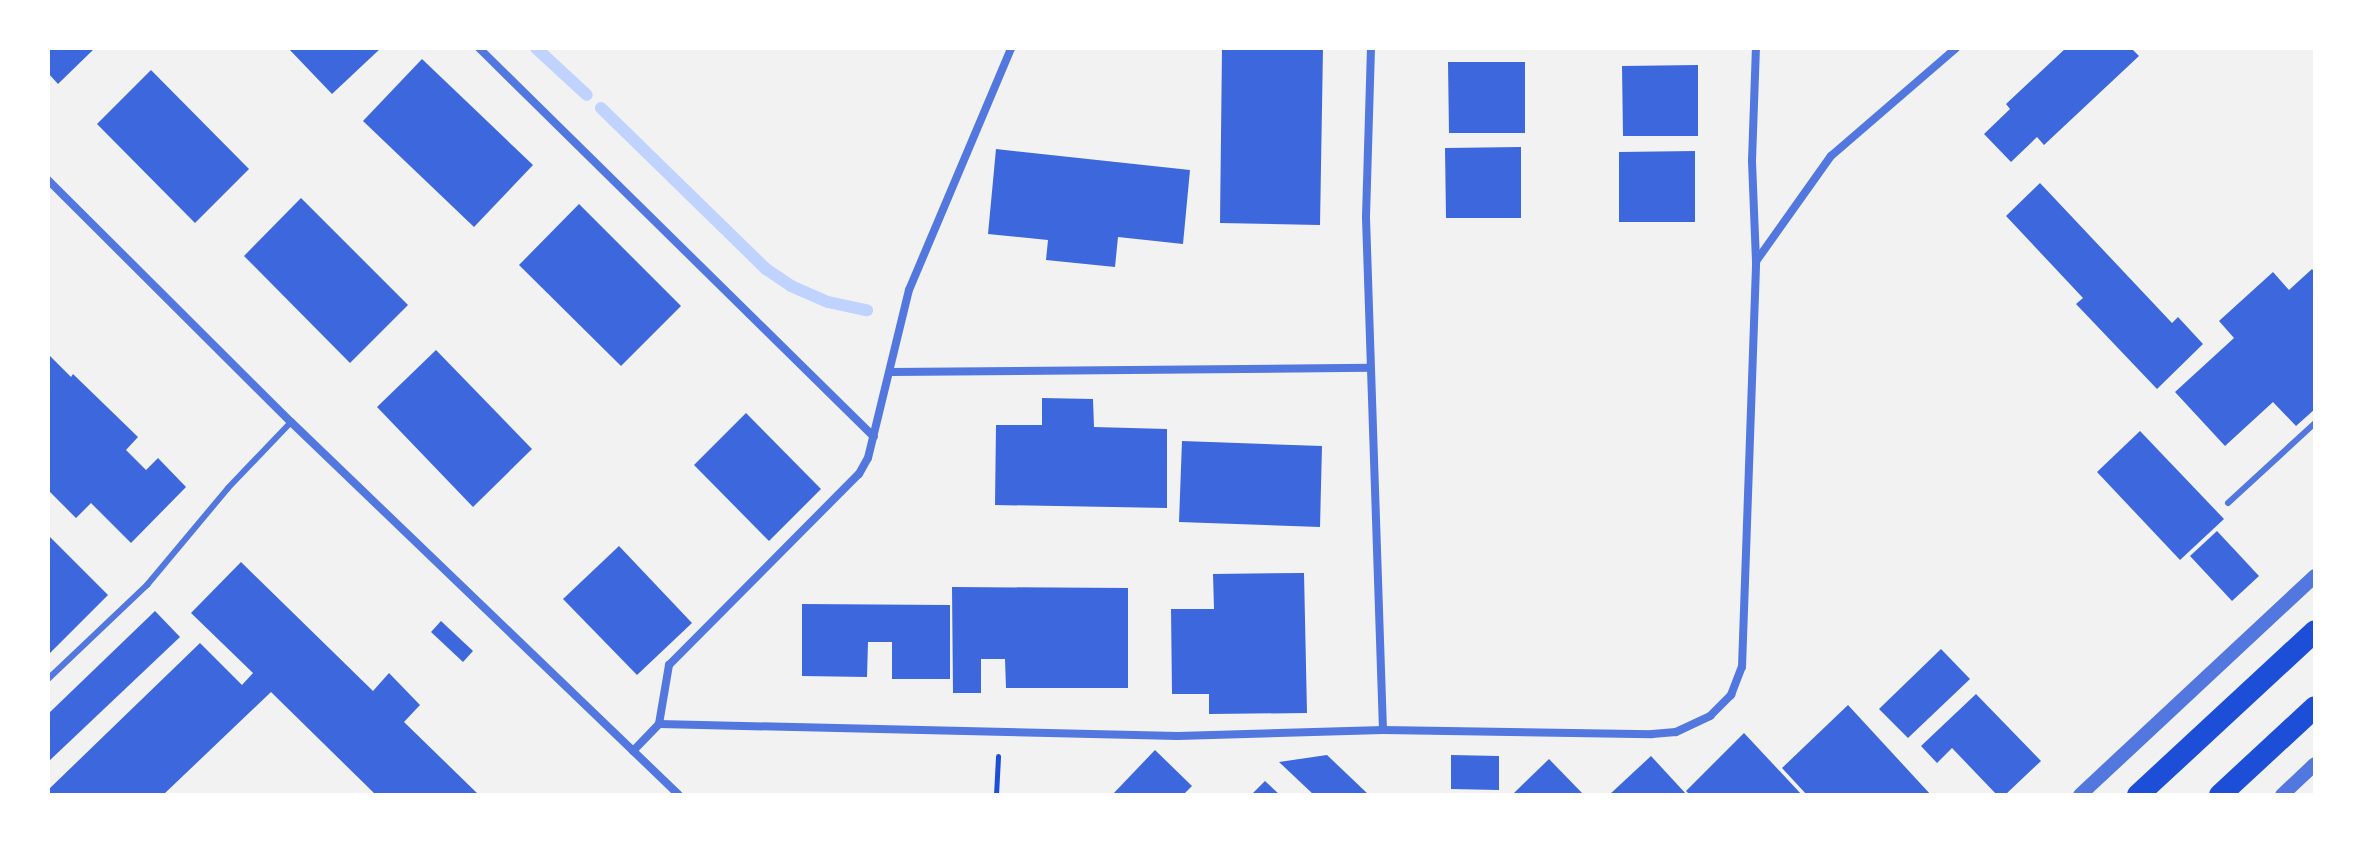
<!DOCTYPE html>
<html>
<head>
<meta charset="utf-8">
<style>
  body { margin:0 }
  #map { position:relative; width:2363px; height:843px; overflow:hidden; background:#f2f2f2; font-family:"Playfair Display",serif }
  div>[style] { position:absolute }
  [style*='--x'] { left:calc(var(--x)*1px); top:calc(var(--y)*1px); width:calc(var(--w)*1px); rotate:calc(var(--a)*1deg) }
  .stream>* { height:12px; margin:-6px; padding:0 6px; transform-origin:6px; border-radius:6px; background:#bfd3fe }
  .building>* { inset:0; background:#3d67dc }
  .path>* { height:5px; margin:-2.5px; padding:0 2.5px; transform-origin:2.5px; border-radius:2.5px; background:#1d4ed8 }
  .service>* { height:6px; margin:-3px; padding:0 3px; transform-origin:3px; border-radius:3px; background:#5277de }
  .minor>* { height:8px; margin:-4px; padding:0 4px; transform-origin:4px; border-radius:4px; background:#5277de }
  .tertiary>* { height:14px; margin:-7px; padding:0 7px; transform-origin:7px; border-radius:7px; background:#5277de }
  .trunk>* { height:22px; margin:-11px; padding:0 11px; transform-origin:11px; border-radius:11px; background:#1d4ed8 }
  span { translate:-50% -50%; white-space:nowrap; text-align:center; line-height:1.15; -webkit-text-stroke:6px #fff; paint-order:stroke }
  .frame { position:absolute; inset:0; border:50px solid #fff; pointer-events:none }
</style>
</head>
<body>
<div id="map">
  <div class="stream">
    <div style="--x:536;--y:48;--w:69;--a:42.7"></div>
    <div style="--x:601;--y:108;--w:231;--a:44.3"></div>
    <div style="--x:766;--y:269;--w:30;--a:34"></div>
    <div style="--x:791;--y:286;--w:40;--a:23.4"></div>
    <div style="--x:828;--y:302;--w:40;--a:12"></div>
  </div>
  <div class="building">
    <div style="clip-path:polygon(48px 48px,95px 48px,58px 84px,48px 73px)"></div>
    <div style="clip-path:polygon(288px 48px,381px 48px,332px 94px)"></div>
    <div style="clip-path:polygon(1222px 48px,1323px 48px,1320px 225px,1220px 223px)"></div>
    <div style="clip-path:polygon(2066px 48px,2131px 48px,2139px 56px,2044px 145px,2037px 137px,2011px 162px,1984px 134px,2010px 109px,2006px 104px)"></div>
    <div style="clip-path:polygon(422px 59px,533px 165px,474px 227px,363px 121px)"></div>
    <div style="clip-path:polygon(1448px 62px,1525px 62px,1525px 133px,1449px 133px)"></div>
    <div style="clip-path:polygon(1698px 65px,1698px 136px,1623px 136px,1622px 66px)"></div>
    <div style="clip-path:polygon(151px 70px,249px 169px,195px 223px,97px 124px)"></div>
    <div style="clip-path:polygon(1521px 147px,1521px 218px,1446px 218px,1445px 148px)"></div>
    <div style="clip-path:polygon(996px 149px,1190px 170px,1183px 244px,1118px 237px,1115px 267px,1046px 260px,1048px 240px,988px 234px)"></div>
    <div style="clip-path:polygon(1695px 151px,1695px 222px,1619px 222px,1619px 152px)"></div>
    <div style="clip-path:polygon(2040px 183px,2172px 323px,2178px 317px,2203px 344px,2157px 389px,2076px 304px,2083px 298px,2006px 216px)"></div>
    <div style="clip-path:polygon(301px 198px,408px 305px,350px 363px,244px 256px)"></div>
    <div style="clip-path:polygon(579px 204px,681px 306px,621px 366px,519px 265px)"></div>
    <div style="clip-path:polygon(2312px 269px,2315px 273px,2315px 409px,2296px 426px,2273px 402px,2225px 446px,2175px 392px,2234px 338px,2219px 321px,2273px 272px,2289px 290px)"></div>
    <div style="clip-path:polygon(436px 350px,532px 449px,473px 507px,377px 407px)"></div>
    <div style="clip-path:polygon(48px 354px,71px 377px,73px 374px,138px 437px,126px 450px,146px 470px,158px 458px,186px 487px,131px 543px,91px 503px,76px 518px,48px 490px)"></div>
    <div style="clip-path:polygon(1042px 398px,1093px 399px,1094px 427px,1167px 429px,1167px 508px,995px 505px,996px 425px,1042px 425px)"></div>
    <div style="clip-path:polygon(746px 413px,821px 489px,769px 541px,694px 465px)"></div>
    <div style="clip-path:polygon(2140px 431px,2224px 519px,2180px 560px,2097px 472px)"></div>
    <div style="clip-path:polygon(1182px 441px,1322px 446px,1320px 527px,1179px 522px)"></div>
    <div style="clip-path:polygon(2217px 531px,2259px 576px,2232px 601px,2190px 556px)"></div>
    <div style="clip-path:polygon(48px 535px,108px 595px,48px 655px)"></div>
    <div style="clip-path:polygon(619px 546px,692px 623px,637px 675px,563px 599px)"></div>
    <div style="clip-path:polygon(241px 562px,373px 691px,389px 673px,420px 705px,404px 722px,479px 795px,376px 795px,271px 692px,163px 795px,48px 795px,48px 790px,200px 643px,242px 685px,253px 673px,191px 613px)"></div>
    <div style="clip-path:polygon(1304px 573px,1307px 713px,1209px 714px,1209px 694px,1172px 694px,1171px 609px,1214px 609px,1213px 574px)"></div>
    <div style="clip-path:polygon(952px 587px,1128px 588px,1128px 688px,1006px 688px,1005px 659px,981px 659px,981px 693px,953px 693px)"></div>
    <div style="clip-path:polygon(802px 604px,950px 605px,950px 679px,892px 679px,892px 642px,868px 642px,867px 677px,802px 676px)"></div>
    <div style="clip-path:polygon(155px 611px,180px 637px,48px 762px,48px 714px)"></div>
    <div style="clip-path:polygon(441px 621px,473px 651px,463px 662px,431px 632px)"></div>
    <div style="clip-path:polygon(1941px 649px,1970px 679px,1908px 738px,1879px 709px)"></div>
    <div style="clip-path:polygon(1976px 694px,2041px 761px,2005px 795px,1997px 795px,1952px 748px,1937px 763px,1921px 746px)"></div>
    <div style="clip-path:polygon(1848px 705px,1931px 795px,1807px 795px,1782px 768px)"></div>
    <div style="clip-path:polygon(1744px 733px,1802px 795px,1690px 795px,1686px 791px)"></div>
    <div style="clip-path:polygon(1155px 750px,1192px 786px,1183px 795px,1112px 795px)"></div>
    <div style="clip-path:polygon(1327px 755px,1369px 795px,1314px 795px,1279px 762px)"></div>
    <div style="clip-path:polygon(1451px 755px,1499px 756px,1499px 790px,1451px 789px)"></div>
    <div style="clip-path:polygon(1651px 756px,1687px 795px,1609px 795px)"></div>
    <div style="clip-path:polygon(1549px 759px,1584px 795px,1516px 795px,1514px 793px)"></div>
    <div style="clip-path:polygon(1265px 781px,1280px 795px,1251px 795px)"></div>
  </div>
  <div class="path">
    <div style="--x:996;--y:795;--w:39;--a:-87"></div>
  </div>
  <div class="service">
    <div style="--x:2228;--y:503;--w:118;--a:-42.6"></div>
    <div style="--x:48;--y:679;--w:137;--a:-43.5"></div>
    <div style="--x:147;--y:585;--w:126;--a:-50.1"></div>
    <div style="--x:228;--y:488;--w:91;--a:-46.3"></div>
  </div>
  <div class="minor">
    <div style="--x:479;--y:48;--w:554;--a:44.56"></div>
    <div style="--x:1371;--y:48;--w:170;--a:91.7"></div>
    <div style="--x:1366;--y:218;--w:512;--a:88.1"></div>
    <div style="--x:48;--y:180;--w:343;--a:44.9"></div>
    <div style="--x:291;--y:422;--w:538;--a:43.87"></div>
    <div style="--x:1757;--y:260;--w:128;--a:-54.6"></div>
    <div style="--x:1831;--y:156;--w:165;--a:-40.8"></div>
    <div style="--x:890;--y:372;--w:480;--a:-0.5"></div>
    <div style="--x:659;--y:724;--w:60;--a:-80.4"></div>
    <div style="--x:669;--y:665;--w:269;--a:-45.2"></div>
    <div style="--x:859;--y:474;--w:18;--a:-61"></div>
    <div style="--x:868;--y:458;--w:173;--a:-76.3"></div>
    <div style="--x:909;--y:290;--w:263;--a:-67.1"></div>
    <div style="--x:633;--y:751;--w:37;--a:-46"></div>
    <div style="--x:659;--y:724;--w:519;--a:1.32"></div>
    <div style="--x:1178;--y:736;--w:205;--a:-1.7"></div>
    <div style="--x:1383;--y:730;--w:269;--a:0.9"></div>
    <div style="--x:1652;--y:734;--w:24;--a:-5"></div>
    <div style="--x:1676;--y:732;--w:38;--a:-25"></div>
    <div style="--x:1710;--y:716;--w:30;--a:-45"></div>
    <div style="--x:1731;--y:695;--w:30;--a:-69"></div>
    <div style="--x:1742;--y:667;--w:406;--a:-88"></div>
    <div style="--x:1756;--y:261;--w:100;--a:-92.3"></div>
    <div style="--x:1752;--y:161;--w:113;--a:-88"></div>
  </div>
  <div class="tertiary">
    <div style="--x:2080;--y:795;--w:321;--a:-43"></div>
    <div style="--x:2282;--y:795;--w:45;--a:-43.2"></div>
  </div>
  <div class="trunk">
    <div style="--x:2138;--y:795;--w:241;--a:-42.8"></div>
    <div style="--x:2220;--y:795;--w:129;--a:-42.8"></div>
  </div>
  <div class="frame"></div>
</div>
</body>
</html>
